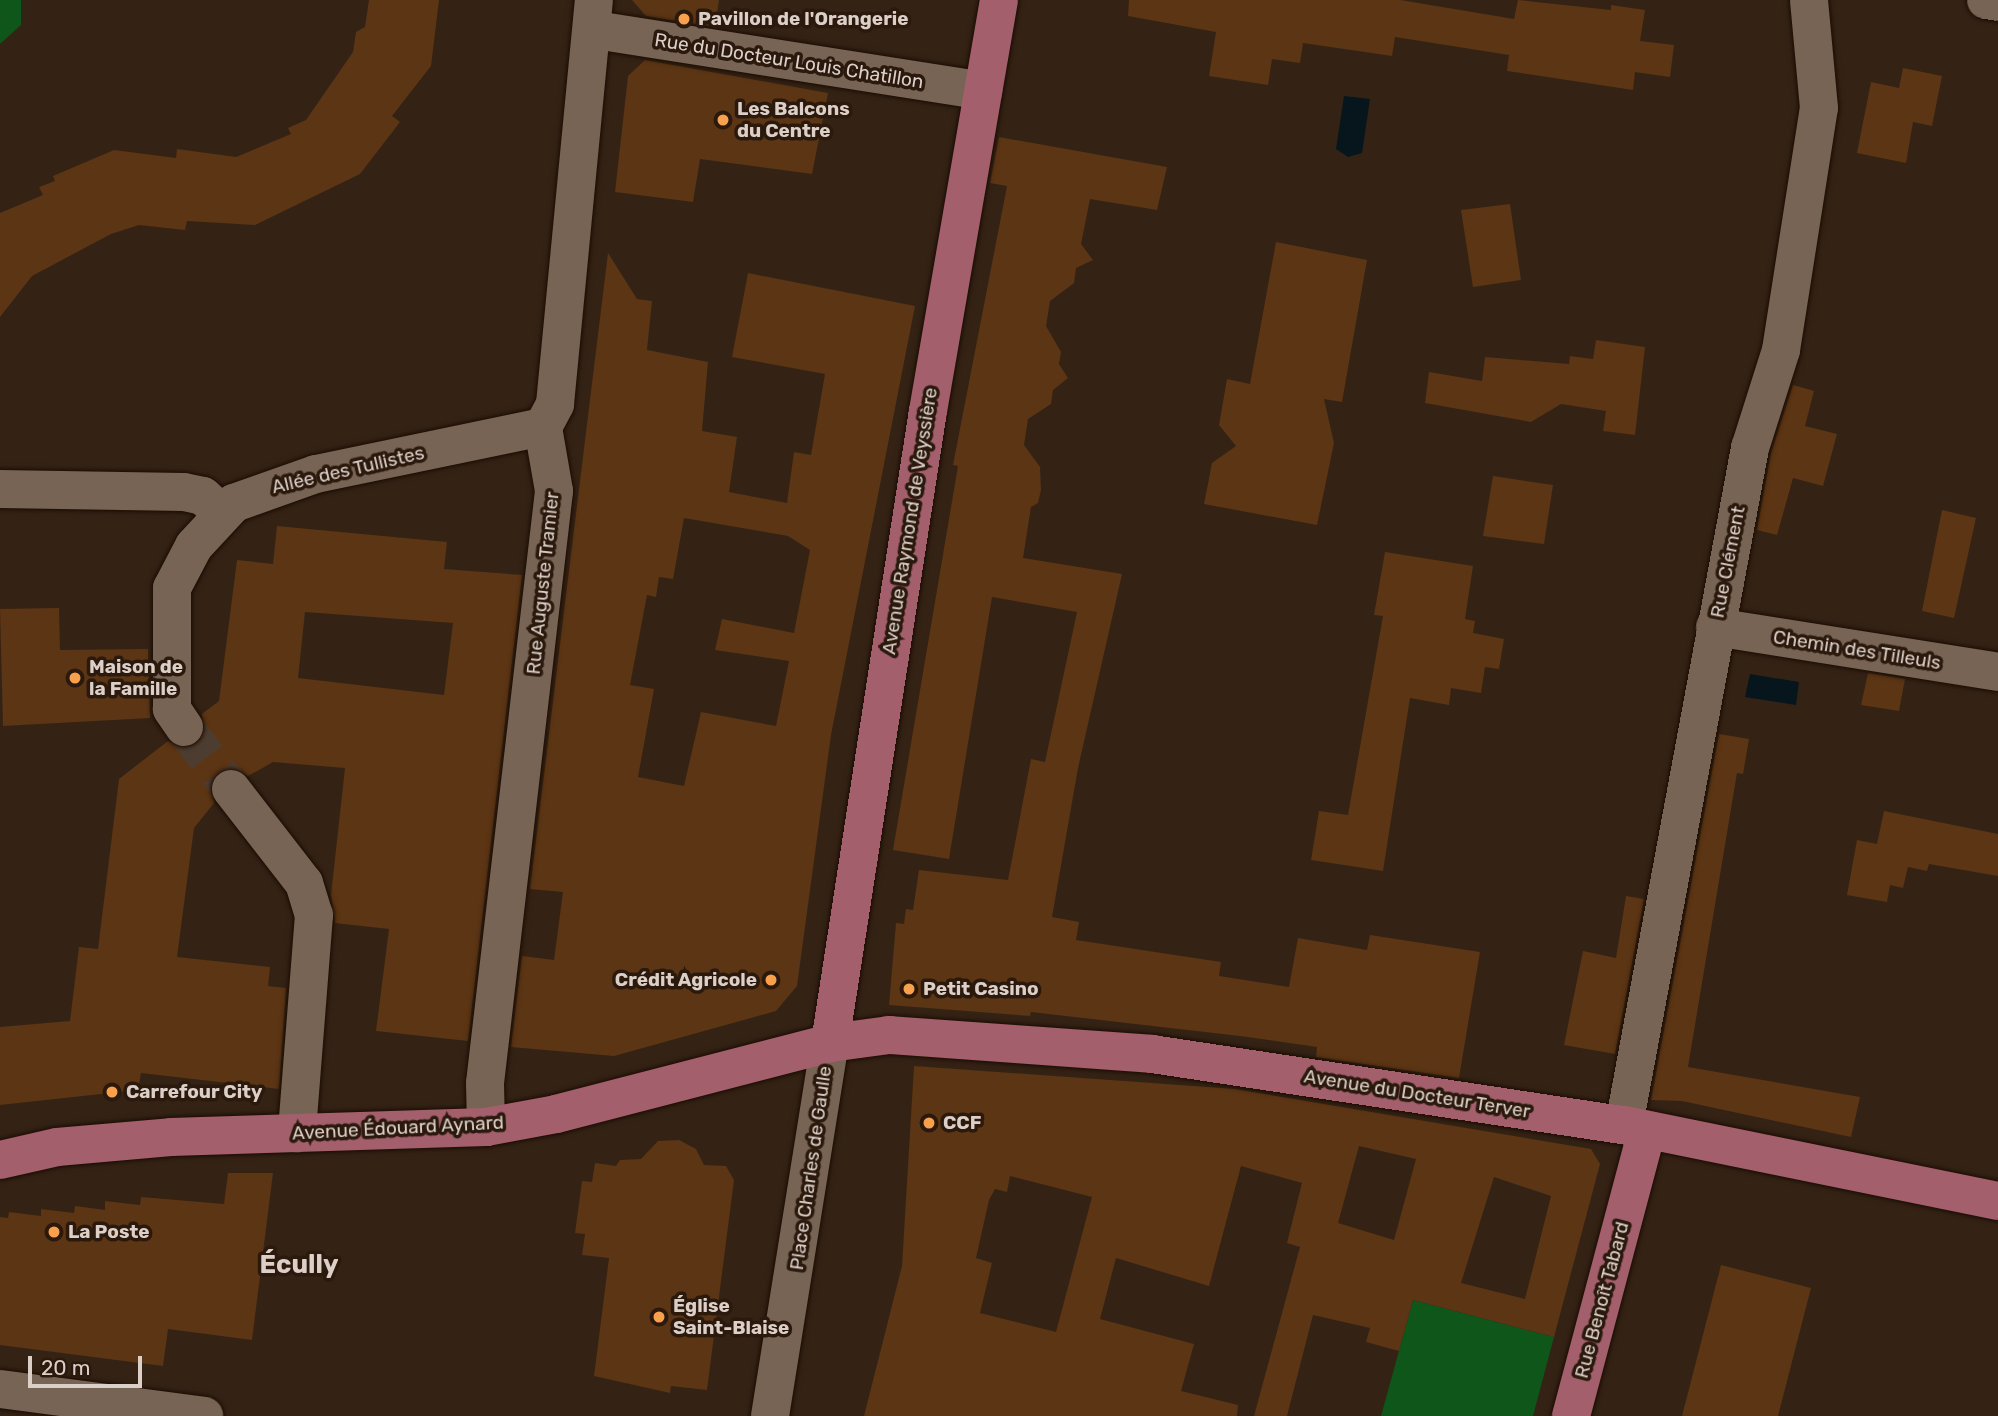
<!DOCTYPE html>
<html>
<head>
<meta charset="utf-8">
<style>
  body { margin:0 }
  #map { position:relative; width:1998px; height:1416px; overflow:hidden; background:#342315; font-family:Rubik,sans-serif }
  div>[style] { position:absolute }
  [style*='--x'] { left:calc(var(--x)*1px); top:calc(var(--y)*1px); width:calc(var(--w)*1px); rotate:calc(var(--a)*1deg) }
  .green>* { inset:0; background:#0e561a }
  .water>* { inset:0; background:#07161c }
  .building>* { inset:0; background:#5b3514 }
  .minor-tunnel>* { height:38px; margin-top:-19px; transform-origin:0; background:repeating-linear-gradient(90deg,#4d3d30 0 38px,transparent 0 57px) }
  .roads { filter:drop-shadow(0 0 2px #1b0c02) drop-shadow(0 0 2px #1b0c02) }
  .minor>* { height:38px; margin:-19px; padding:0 19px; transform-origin:19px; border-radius:19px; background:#786454 }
  .major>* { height:38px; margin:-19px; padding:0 19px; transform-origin:19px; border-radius:19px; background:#a45f6d }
  .dots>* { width:19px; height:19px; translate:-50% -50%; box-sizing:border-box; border:4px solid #2a190c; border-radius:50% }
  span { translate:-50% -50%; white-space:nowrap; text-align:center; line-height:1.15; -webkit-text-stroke:7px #2a190c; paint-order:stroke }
  .poi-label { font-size:19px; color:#dbcfc7; font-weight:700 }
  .left { translate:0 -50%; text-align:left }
  .right { translate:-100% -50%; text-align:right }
  .street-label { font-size:19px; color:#dbcfc7 }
  .district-label { font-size:26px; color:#dbcfc7; font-weight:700 }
  .scale { position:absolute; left:28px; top:1356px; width:114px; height:32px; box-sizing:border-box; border:4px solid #dbcfc7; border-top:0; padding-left:9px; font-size:21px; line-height:24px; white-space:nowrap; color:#dbcfc7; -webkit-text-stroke:5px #2a190c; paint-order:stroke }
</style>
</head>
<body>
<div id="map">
  <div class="green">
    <div style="clip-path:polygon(0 0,21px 0,21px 25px,0 44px)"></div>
    <div style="clip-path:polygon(1413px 1300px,1554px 1337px,1533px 1416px,1381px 1416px)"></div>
  </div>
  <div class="water">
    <div style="clip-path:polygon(1344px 96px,1370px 99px,1362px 153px,1348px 157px,1336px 149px)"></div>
    <div style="clip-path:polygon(1750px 674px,1799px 682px,1796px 705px,1745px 697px)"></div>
  </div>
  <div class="building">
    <div style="clip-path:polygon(369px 0,439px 0,431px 66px,392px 116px,400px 122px,360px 174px,255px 225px,187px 221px,185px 230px,139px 225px,111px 234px,32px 276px,0 317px,0 213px,43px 195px,39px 187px,55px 181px,53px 176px,114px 150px,176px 158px,177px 149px,236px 157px,291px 134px,288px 128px,306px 120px,353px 52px,356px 32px,365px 27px)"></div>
    <div style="clip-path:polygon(632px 0,719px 0,715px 27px,646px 16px)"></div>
    <div style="clip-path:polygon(1129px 0,1400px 0,1514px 19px,1518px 0,1611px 10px,1611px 5px,1645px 10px,1640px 41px,1674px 45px,1670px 77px,1635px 72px,1633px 90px,1507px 71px,1509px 55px,1395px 37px,1392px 56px,1303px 43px,1300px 63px,1272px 59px,1268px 85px,1209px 76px,1216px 32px,1128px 16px)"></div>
    <div style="clip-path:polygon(645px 60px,828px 93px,812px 174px,700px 159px,693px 202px,615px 192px,628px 76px)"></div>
    <div style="clip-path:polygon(1903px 68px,1942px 76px,1932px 126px,1913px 122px,1906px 163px,1857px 153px,1871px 82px,1899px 88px)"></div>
    <div style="clip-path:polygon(999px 137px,1167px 167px,1157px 210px,1090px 199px,1081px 244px,1093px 260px,1076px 268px,1074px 283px,1050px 301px,1046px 326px,1061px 352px,1059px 364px,1068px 378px,1053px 390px,1051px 404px,1028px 419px,1024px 445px,1040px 467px,1041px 490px,1038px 503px,1031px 507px,1023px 558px,1122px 574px,1078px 768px,1052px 917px,1079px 922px,1076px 940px,1221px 962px,1219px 976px,1289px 987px,1298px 938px,1367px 950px,1370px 935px,1480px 952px,1459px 1078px,1316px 1057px,1317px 1047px,1240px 1036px,1031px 1012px,1030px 1016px,889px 1005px,896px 923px,904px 924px,906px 909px,913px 910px,919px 870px,1008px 880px,1031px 759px,1045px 762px,1077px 612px,992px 597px,949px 859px,893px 850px,958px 466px,953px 465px,1007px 186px,990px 183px)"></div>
    <div style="clip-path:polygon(1510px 204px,1521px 280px,1473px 287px,1461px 210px)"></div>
    <div style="clip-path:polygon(1276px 242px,1367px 260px,1342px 402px,1324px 399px,1334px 443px,1317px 525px,1204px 504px,1212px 463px,1236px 446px,1219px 425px,1227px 379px,1250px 384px)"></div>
    <div style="clip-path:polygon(evenodd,608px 253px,637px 299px,652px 301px,647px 350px,708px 362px,702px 431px,737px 437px,729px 492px,787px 503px,794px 452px,811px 455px,825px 374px,732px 357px,748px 273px,915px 306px,831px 735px,797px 986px,776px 1011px,614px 1056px,511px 1047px,522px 956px,554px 960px,563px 892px,530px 889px,608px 253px,684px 518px,788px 536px,810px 550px,794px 633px,722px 619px,715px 650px,789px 661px,776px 726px,701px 712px,684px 786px,638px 777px,654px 689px,630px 685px,647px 595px,656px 597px,659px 577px,673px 579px,684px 518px)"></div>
    <div style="clip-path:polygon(1596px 340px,1645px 347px,1635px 435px,1603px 431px,1606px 411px,1561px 404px,1531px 422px,1425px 403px,1429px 372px,1482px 381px,1485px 357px,1569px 364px,1570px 356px,1593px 359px)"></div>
    <div style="clip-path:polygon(1793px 385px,1814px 391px,1805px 426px,1837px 434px,1823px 486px,1793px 478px,1777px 535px,1757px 530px,1771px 453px)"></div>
    <div style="clip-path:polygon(1493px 476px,1553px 485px,1544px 544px,1483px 536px)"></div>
    <div style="clip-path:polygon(1942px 510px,1976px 518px,1954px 618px,1922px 611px)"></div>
    <div style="clip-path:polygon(evenodd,277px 526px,447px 542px,444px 569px,522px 575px,468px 1041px,376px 1031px,389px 929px,335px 923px,331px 895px,345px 768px,273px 762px,248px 776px,229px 767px,211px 780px,214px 803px,194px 828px,177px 957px,270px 967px,268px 986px,286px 988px,279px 1089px,141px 1073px,138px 1090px,0 1105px,0 1027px,70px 1021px,79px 947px,98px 949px,119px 779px,168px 741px,186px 749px,203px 737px,202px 714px,219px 701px,237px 560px,273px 564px,277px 526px,305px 612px,453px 623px,444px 695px,298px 678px,305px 612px)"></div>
    <div style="clip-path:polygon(1385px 552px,1473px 566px,1465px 619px,1475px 621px,1473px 633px,1504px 639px,1499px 669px,1485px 667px,1481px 693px,1451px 688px,1449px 705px,1410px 698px,1383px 871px,1311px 860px,1319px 811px,1348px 815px,1383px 616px,1374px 615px)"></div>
    <div style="clip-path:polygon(59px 608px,60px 650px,148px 649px,150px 718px,3px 726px,0 609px)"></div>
    <div style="clip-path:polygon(1868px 673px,1905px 679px,1899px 711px,1861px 705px)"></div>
    <div style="clip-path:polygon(1719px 734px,1749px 739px,1743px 774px,1737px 773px,1688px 1067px,1860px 1097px,1851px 1137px,1682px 1101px,1651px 1100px)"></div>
    <div style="clip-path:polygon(1884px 811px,1998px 834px,1998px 876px,1929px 864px,1927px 871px,1908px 867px,1903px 888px,1890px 885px,1887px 902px,1847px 895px,1857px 840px,1877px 844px)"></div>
    <div style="clip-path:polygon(1626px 896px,1644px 899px,1615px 1054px,1564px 1045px,1583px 951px,1616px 958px)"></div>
    <div style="clip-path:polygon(evenodd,914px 1066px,1235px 1089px,1591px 1149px,1600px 1164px,1554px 1337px,1413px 1300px,1399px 1351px,1366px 1342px,1370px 1328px,1313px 1315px,1287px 1416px,1254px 1416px,1300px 1247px,1287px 1243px,1302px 1183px,1241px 1166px,1209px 1286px,1116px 1258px,1100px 1319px,1194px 1344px,1181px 1391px,1238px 1405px,1237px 1416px,864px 1416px,902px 1266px,914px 1066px,1359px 1146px,1416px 1159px,1394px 1240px,1338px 1223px,1359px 1146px,914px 1066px,1010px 1176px,1092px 1197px,1056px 1332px,980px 1313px,992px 1263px,976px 1258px,989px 1200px,995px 1189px,1007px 1192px,1010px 1176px,914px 1066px,1494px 1177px,1551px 1196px,1525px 1299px,1461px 1283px,1494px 1177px)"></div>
    <div style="clip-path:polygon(679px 1140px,696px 1149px,704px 1165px,726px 1166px,734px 1180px,707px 1390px,671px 1386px,670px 1393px,594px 1376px,609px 1258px,582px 1255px,585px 1234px,575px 1233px,582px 1181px,592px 1182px,595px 1163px,616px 1166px,620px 1160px,641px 1159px,658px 1141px)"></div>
    <div style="clip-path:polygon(228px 1173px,273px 1173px,252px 1340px,168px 1329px,163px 1366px,0 1345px,0 1217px,8px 1218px,9px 1212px,41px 1216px,41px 1209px,74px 1213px,75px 1206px,105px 1210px,105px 1201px,140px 1205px,141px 1197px,224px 1204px)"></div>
    <div style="clip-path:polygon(1721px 1265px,1811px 1288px,1778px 1416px,1682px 1416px)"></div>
  </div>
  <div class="minor-tunnel">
    <div style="--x:184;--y:727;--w:78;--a:52.8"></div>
  </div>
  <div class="roads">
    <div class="minor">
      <div style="--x:1986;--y:0;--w:12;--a:9"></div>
      <div style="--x:595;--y:30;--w:393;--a:8.9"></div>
      <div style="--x:0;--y:489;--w:184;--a:0.9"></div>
      <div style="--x:184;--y:492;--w:19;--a:12"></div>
      <div style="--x:203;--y:496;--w:26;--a:43"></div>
      <div style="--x:1715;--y:627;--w:287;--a:9"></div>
      <div style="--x:184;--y:727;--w:22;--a:-124"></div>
      <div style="--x:172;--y:709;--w:121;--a:-90"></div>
      <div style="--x:172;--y:588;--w:47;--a:-62.4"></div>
      <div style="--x:194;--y:546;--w:59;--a:-47.1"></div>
      <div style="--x:234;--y:503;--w:87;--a:-19.5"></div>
      <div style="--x:316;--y:474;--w:232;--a:-11.7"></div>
      <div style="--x:231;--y:789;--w:119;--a:52.2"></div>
      <div style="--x:304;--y:883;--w:34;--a:73"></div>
      <div style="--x:314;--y:915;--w:219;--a:94.5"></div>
      <div style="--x:1624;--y:1125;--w:689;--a:-79.46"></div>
      <div style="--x:1750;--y:448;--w:103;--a:-72.4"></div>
      <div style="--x:1781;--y:350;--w:245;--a:-81.1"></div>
      <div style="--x:1819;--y:108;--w:108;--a:-95.3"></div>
      <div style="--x:486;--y:1127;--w:44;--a:-91.3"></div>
      <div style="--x:485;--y:1083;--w:596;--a:-83.35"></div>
      <div style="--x:554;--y:491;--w:65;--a:-99.8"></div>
      <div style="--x:543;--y:427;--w:26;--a:-62"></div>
      <div style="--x:555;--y:404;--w:406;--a:-84.5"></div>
      <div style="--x:0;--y:1389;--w:206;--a:7.5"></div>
      <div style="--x:770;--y:1416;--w:378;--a:-80.9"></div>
    </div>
    <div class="major">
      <div style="--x:830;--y:1043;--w:640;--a:-81.19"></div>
      <div style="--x:928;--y:411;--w:417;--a:-80.2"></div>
      <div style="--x:0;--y:1160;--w:58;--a:-12.8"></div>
      <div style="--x:57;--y:1147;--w:114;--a:-5"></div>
      <div style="--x:171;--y:1137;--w:315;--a:-1.8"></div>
      <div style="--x:486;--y:1127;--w:71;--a:-10.5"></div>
      <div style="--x:556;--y:1114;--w:283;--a:-14.5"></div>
      <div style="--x:830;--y:1043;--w:60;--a:-7.7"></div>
      <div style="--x:889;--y:1035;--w:264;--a:4.1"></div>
      <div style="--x:1152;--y:1054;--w:477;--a:8.6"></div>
      <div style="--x:1624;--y:1125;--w:382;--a:11.5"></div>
      <div style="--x:1571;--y:1416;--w:296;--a:-75.1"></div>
    </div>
  </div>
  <div class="dots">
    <div style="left:684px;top:19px;background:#f9a04c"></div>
    <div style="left:723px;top:120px;background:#f9a04c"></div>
    <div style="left:75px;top:678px;background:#f9a04c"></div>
    <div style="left:771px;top:980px;background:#f9a04c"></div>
    <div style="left:909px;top:989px;background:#f9a04c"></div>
    <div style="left:112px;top:1092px;background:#f9a04c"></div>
    <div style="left:929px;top:1123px;background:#f9a04c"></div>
    <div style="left:54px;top:1232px;background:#f9a04c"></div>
    <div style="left:659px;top:1317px;background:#f9a04c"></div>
  </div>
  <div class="poi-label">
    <span class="left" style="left:698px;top:19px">Pavillon de l'Orangerie</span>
    <span class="left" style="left:737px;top:120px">Les Balcons<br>du Centre</span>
    <span class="left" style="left:89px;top:678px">Maison de<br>la Famille</span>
    <span class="right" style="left:757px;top:980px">Crédit Agricole</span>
    <span class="left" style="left:923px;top:989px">Petit Casino</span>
    <span class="left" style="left:126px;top:1092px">Carrefour City</span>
    <span class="left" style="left:943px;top:1123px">CCF</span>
    <span class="left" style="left:68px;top:1232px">La Poste</span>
    <span class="left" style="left:673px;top:1317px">Église<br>Saint-Blaise</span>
  </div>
  <div class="street-label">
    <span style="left:789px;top:61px;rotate:9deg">Rue du Docteur Louis Chatillon</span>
    <span style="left:348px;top:470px;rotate:-13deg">Allée des Tullistes</span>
    <span style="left:910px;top:521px;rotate:-81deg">Avenue Raymond de Veyssière</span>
    <span style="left:1728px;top:562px;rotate:-79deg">Rue Clément</span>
    <span style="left:543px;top:583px;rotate:-84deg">Rue Auguste Tramier</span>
    <span style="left:1857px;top:650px;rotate:9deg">Chemin des Tilleuls</span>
    <span style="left:1417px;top:1094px;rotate:9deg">Avenue du Docteur Terver</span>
    <span style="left:398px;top:1128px;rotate:-3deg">Avenue Édouard Aynard</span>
    <span style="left:811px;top:1168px;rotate:-82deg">Place Charles de Gaulle</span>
    <span style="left:1602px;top:1300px;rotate:-75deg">Rue Benoît Tabard</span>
  </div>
  <div class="district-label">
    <span style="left:299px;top:1265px">Écully</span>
  </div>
  <div class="scale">20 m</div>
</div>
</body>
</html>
